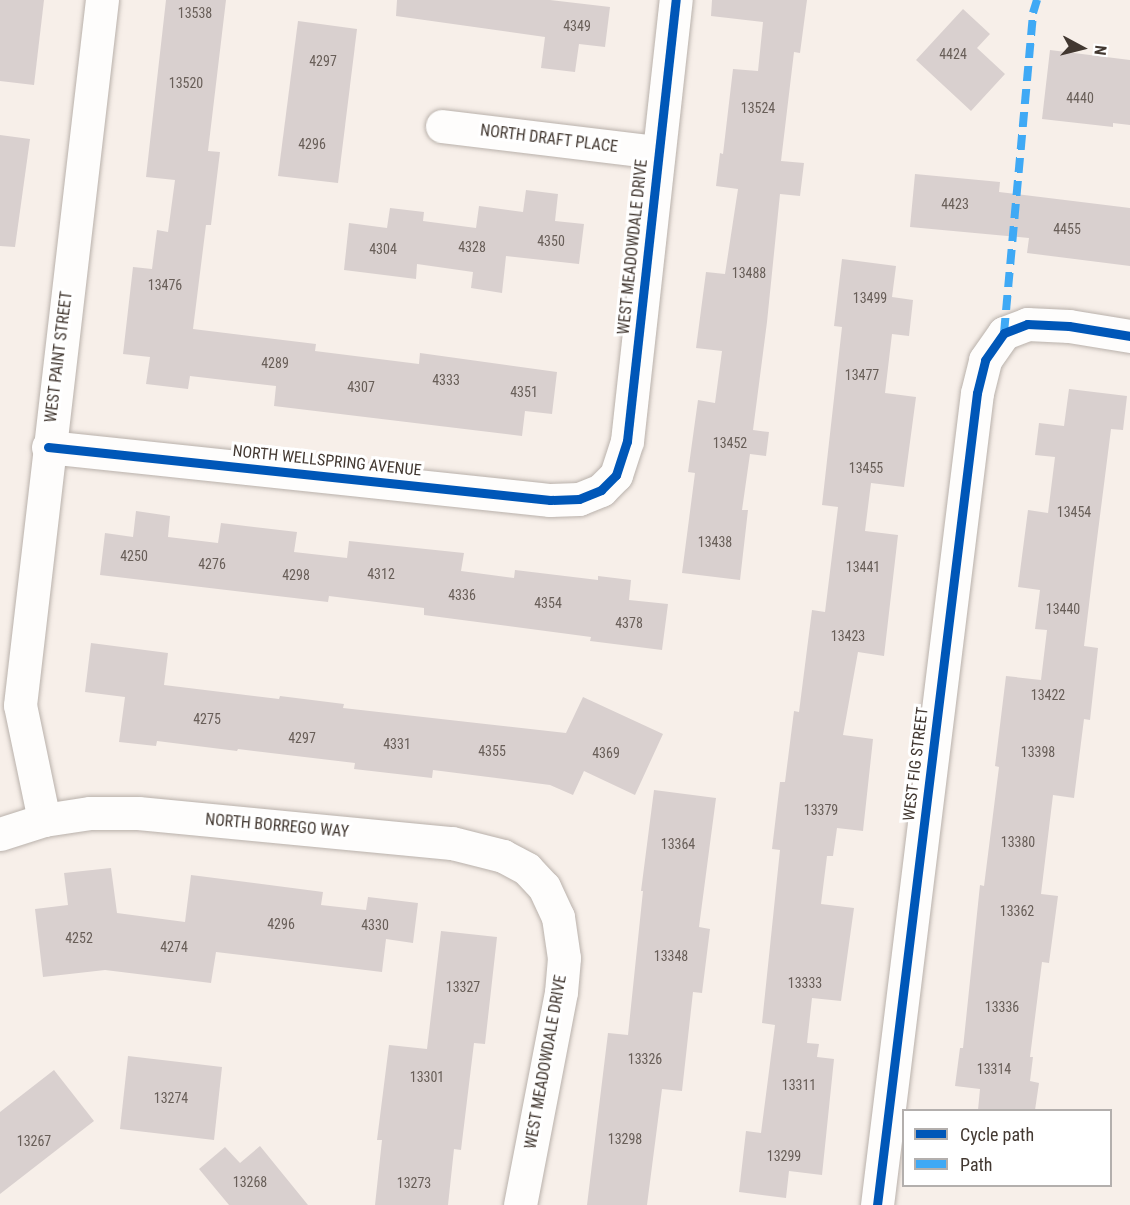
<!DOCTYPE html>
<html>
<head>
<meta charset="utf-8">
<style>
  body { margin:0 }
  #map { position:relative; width:1130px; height:1205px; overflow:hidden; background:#f7efe9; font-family:"Roboto Condensed",sans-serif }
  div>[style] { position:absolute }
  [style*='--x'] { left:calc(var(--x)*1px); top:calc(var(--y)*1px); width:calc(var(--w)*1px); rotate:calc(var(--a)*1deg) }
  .building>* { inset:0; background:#d9d0cf }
  .roads { filter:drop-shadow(0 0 2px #b9b1ab) drop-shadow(0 0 2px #b9b1ab) }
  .minor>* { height:33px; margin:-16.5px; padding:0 16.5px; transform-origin:16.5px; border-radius:16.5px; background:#fefdfc }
  .quiet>* { height:8px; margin-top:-4px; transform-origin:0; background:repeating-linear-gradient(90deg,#3fa9f5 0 15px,transparent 0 23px) }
  .cycleway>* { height:9px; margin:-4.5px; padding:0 4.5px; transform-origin:4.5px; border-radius:4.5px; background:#0057b8 }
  span { translate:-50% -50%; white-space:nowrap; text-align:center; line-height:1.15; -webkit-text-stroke:6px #fff; paint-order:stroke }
  .number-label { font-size:14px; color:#685e58 }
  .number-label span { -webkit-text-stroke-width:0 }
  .street-label { font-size:16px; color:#423831 }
  .legend { position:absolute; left:902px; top:1109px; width:210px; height:78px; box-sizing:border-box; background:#fff; border:2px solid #b3afad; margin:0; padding:8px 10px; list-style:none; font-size:18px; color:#423831 }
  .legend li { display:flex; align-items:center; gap:12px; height:30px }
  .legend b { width:30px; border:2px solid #b3afad }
  .north { position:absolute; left:1052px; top:18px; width:60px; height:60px; -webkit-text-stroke:4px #fff; paint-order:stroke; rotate:97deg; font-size:16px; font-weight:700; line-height:24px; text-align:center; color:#423831 }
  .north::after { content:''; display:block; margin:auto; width:21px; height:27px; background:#423831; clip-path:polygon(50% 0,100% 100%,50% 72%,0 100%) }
</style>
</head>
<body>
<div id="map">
  <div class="building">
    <div style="clip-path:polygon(0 0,44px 0,34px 85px,0 81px)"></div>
    <div style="clip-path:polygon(166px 0,226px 0,208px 151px,220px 152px,211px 225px,206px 225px,193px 329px,316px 344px,315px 351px,419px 364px,420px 353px,557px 372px,552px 414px,525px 411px,522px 436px,274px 406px,276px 386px,190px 376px,188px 389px,146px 384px,150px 357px,123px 354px,133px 267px,152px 269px,157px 230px,168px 232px,175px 180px,146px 177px)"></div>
    <div style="clip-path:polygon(397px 0,550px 0,610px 7px,605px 47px,579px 44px,575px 72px,541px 68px,545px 37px,396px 16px)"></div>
    <div style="clip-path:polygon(712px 0,807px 0,800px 53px,794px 52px,781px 161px,804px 163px,800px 196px,780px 194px,767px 322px,753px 430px,769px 432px,766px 456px,750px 454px,742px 510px,748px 510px,740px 580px,682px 573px,695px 473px,688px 472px,698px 400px,715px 403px,722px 351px,696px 348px,706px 272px,725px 274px,738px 189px,716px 186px,720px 153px,723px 154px,733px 69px,758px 71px,763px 22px,711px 16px)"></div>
    <div style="clip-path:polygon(963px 9px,990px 34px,977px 48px,1005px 74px,971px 111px,916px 60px)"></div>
    <div style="clip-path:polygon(298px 21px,357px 29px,338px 183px,278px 176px)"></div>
    <div style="clip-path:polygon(1050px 50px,1130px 60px,1130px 125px,1113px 123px,1113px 127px,1042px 119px)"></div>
    <div style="clip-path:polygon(0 135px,30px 139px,15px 247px,0 246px)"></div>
    <div style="clip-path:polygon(915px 174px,1000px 182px,999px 192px,1130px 208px,1130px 266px,1027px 253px,1029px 238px,910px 227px)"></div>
    <div style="clip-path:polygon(526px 190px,558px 194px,555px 221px,584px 224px,579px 264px,506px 256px,502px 293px,471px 288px,473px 272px,417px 264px,416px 279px,344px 270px,349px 223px,387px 228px,390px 208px,424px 212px,423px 221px,476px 228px,479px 206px,523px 212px)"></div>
    <div style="clip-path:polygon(842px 259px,896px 266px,892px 297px,913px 300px,909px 336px,892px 334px,885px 393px,916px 397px,904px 487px,871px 483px,865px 531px,898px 535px,884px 656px,858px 652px,843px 735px,873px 739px,863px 831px,837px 828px,833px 856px,827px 856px,821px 904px,854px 908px,841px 1001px,812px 998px,807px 1043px,819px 1044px,817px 1057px,834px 1059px,822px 1175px,789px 1171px,786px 1198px,739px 1192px,746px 1131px,761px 1133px,775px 1025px,762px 1023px,780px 850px,772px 849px,780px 782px,785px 782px,794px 711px,799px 712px,812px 610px,825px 612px,838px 507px,822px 505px,842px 327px,834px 326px)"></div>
    <div style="clip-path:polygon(1069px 389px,1127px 396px,1123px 430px,1111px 429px,1094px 563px,1084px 646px,1098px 648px,1090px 720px,1084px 719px,1074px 798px,1053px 795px,1041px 894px,1058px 896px,1049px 963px,1042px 962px,1030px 1057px,1033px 1057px,1030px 1081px,1039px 1083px,1035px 1110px,978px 1110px,980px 1089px,955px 1086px,960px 1048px,963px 1048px,980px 885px,984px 886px,999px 767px,995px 766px,1006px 676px,1041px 680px,1047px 630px,1035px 629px,1040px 590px,1018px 587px,1028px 510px,1048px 513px,1055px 457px,1035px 455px,1039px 423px,1064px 426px)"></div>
    <div style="clip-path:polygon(136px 511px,170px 516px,168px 537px,218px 543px,221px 523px,297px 532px,294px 552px,347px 558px,349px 541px,464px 553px,461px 571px,514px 578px,515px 570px,598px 580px,598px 576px,631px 580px,629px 600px,668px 604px,662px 650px,590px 641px,591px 637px,424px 615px,424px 608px,329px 596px,328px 602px,100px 575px,105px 533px,133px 537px)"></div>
    <div style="clip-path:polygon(91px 643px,168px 653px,164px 685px,279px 699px,280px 696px,344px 704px,343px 708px,566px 733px,583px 697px,663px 734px,635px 795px,584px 771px,573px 795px,550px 785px,433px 770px,432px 778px,354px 769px,355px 763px,238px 749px,237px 751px,157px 741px,156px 746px,119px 742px,125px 697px,85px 692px)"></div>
    <div style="clip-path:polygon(654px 790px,716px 798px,699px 927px,710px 929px,702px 993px,693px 992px,682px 1091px,662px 1089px,647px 1205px,587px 1205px,608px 1033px,628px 1035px,643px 891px,641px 891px)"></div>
    <div style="clip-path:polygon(111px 868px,117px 913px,185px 922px,191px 875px,323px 892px,321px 905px,366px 910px,368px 897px,418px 903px,413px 943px,386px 939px,382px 972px,216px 952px,211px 983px,105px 970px,43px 977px,35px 909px,68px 905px,64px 873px)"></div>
    <div style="clip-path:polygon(441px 931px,497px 937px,485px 1044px,474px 1043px,461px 1150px,454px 1149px,448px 1205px,375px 1205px,382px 1140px,377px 1140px,389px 1045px,427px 1049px)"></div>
    <div style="clip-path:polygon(128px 1056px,222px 1067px,214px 1140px,120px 1129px)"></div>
    <div style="clip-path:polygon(54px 1070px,94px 1121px,0 1194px,0 1112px)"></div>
    <div style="clip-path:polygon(260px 1146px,308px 1205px,229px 1205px,199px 1169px,225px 1147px,240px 1163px)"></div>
  </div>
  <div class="roads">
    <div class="minor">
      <div style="--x:442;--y:126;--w:217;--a:6.9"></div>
      <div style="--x:48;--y:447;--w:505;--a:6.03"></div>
      <div style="--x:550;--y:500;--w:29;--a:-2"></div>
      <div style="--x:579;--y:499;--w:24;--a:-22"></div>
      <div style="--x:601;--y:490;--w:21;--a:-45"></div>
      <div style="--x:616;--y:475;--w:36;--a:-72"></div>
      <div style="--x:627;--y:441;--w:444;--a:-83.7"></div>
      <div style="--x:44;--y:820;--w:117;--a:-101.8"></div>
      <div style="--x:20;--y:705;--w:710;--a:-83.37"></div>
      <div style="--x:0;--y:834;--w:46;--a:-17.7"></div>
      <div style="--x:44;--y:820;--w:47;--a:-8.7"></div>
      <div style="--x:90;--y:813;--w:48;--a:0"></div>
      <div style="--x:138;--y:813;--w:315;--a:5.5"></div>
      <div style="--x:452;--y:843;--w:53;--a:14.3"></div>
      <div style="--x:503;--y:856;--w:27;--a:28"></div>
      <div style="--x:527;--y:869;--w:25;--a:47"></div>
      <div style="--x:544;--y:887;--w:33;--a:65"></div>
      <div style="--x:558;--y:917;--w:41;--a:81.7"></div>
      <div style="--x:564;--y:958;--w:34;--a:95"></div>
      <div style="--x:561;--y:992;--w:217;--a:100.9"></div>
      <div style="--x:877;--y:1205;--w:818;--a:-82.98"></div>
      <div style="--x:977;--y:393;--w:34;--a:-76"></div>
      <div style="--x:985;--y:360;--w:33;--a:-55"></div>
      <div style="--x:1004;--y:333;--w:25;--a:-21"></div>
      <div style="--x:1027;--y:324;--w:42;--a:2.7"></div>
      <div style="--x:1069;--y:326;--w:62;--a:9.3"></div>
    </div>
  </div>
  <div class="quiet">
    <div style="--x:1004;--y:333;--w:321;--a:-84.8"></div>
    <div style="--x:1033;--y:13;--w:14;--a:-73"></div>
  </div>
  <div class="cycleway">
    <div style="--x:48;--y:447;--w:505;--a:6.03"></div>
    <div style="--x:550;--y:500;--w:29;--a:-2"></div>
    <div style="--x:579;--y:499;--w:24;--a:-22"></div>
    <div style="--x:601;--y:490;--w:21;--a:-45"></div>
    <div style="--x:616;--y:475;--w:36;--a:-72"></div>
    <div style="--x:627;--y:441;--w:444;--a:-83.7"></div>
    <div style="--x:877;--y:1205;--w:818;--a:-82.98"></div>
    <div style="--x:977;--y:393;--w:34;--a:-76"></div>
    <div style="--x:985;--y:360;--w:33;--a:-55"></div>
    <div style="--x:1004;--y:333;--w:25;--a:-21"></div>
    <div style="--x:1027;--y:324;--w:42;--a:2.7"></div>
    <div style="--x:1069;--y:326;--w:62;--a:9.3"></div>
  </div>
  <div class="number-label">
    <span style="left:195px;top:13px">13538</span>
    <span style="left:577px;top:26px">4349</span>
    <span style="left:953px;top:54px">4424</span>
    <span style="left:323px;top:61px">4297</span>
    <span style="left:186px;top:83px">13520</span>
    <span style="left:1080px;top:98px">4440</span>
    <span style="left:758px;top:108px">13524</span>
    <span style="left:312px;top:144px">4296</span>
    <span style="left:955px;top:204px">4423</span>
    <span style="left:1067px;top:229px">4455</span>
    <span style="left:551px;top:241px">4350</span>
    <span style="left:472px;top:247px">4328</span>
    <span style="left:383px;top:249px">4304</span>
    <span style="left:749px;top:273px">13488</span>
    <span style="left:165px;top:285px">13476</span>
    <span style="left:870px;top:298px">13499</span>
    <span style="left:275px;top:363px">4289</span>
    <span style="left:862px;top:375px">13477</span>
    <span style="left:446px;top:380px">4333</span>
    <span style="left:361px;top:387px">4307</span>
    <span style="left:524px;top:392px">4351</span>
    <span style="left:730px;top:443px">13452</span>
    <span style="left:866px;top:468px">13455</span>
    <span style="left:1074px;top:512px">13454</span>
    <span style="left:715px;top:542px">13438</span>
    <span style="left:134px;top:556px">4250</span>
    <span style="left:212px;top:564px">4276</span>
    <span style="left:863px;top:567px">13441</span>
    <span style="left:381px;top:574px">4312</span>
    <span style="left:296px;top:575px">4298</span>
    <span style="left:462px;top:595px">4336</span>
    <span style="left:548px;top:603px">4354</span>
    <span style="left:1063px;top:609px">13440</span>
    <span style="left:629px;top:623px">4378</span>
    <span style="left:848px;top:636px">13423</span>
    <span style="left:1048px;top:695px">13422</span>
    <span style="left:207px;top:719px">4275</span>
    <span style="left:302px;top:738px">4297</span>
    <span style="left:397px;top:744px">4331</span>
    <span style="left:492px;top:751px">4355</span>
    <span style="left:1038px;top:752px">13398</span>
    <span style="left:606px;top:753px">4369</span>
    <span style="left:821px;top:810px">13379</span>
    <span style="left:1018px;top:842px">13380</span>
    <span style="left:678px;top:844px">13364</span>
    <span style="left:1017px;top:911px">13362</span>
    <span style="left:281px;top:924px">4296</span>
    <span style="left:375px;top:925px">4330</span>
    <span style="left:79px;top:938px">4252</span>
    <span style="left:174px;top:947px">4274</span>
    <span style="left:671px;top:956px">13348</span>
    <span style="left:805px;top:983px">13333</span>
    <span style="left:463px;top:987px">13327</span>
    <span style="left:1002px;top:1007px">13336</span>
    <span style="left:645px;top:1059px">13326</span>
    <span style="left:994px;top:1069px">13314</span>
    <span style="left:427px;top:1077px">13301</span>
    <span style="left:799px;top:1085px">13311</span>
    <span style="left:171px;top:1098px">13274</span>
    <span style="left:625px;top:1139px">13298</span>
    <span style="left:34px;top:1141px">13267</span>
    <span style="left:784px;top:1156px">13299</span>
    <span style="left:250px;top:1182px">13268</span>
    <span style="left:414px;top:1183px">13273</span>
  </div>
  <div class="street-label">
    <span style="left:549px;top:139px;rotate:7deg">NORTH DRAFT PLACE</span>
    <span style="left:633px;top:247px;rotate:-84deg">WEST MEADOWDALE DRIVE</span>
    <span style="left:59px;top:357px;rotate:-83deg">WEST PAINT STREET</span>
    <span style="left:327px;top:461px;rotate:6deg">NORTH WELLSPRING AVENUE</span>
    <span style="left:916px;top:764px;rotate:-83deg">WEST FIG STREET</span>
    <span style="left:277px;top:826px;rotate:5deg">NORTH BORREGO WAY</span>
    <span style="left:546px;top:1062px;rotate:-80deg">WEST MEADOWDALE DRIVE</span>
  </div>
  <ul class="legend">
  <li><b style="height:8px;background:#0057b8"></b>Cycle path</li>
  <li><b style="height:8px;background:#3fa9f5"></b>Path</li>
  </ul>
  <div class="north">N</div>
</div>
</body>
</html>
